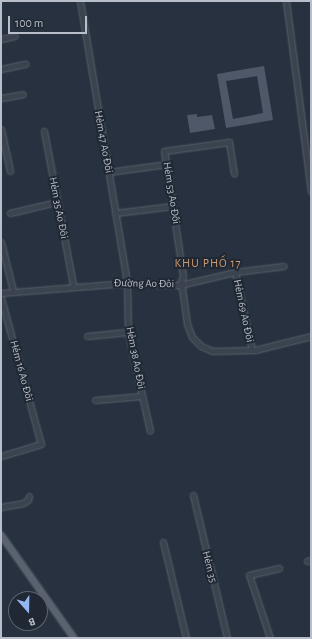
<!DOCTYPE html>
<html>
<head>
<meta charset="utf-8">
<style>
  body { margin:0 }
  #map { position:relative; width:312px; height:639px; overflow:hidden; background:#27313f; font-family:"Alegreya Sans",sans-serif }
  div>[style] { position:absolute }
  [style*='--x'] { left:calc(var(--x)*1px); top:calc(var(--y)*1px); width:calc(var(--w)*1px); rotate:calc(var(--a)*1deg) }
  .building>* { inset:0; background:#4e5868 }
  .roads { filter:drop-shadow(0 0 1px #59616d) drop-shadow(0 0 1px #59616d) }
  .minor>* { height:5px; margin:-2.5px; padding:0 2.5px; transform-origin:2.5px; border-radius:2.5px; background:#3b434f }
  .major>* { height:6px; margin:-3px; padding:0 3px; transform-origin:3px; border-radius:3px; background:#5a626f }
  span { translate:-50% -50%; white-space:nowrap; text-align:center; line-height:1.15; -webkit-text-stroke:4px #202834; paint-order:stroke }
  .street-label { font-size:11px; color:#b8beca }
  .neighbourhood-label { font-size:12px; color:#cf9a6e; letter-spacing:1px }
  .frame { position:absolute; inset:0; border:2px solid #b8beca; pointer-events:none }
  .north { position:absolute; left:8px; top:591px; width:40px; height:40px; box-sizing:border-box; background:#202834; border:1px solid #5d6470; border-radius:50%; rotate:160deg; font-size:11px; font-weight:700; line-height:16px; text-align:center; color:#b8beca }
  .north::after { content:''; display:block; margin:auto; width:14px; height:18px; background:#95b7f1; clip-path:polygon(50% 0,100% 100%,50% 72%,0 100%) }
  .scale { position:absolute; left:8px; top:16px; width:79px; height:18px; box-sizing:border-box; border:2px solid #b8beca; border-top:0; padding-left:5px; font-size:12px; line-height:14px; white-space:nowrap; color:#b8beca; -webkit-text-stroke:3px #202834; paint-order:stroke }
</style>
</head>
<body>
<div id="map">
  <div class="building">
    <div style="clip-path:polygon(evenodd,264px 66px,273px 120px,226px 128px,217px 74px,264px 66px,257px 76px,263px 113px,233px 119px,226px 81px,257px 76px)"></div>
    <div style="clip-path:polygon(197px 114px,197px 117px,212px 115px,215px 129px,190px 133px,187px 115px)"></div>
  </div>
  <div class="roads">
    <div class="minor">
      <div style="--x:80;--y:1;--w:286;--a:80.5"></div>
      <div style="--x:127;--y:283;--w:49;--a:88.8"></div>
      <div style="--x:128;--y:332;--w:101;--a:77.5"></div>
      <div style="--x:286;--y:1;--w:192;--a:82.5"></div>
      <div style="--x:1;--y:39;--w:14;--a:-12"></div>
      <div style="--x:1;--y:69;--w:25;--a:-12"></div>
      <div style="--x:1;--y:98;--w:22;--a:-10"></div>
      <div style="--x:1;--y:129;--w:43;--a:77.9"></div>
      <div style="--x:44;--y:131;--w:157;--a:79.3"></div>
      <div style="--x:108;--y:172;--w:60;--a:-7.7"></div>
      <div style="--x:10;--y:213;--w:47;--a:-13.4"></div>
      <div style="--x:115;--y:213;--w:58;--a:-6.9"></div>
      <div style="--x:1;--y:242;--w:50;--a:76.2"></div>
      <div style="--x:235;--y:272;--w:80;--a:77.7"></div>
      <div style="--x:180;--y:285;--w:9;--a:-72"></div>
      <div style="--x:183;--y:276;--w:126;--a:-98.6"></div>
      <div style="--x:164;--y:151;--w:66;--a:-7.9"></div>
      <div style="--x:229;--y:142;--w:32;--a:81"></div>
      <div style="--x:180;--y:285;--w:4;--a:56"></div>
      <div style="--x:182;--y:288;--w:36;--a:82"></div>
      <div style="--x:187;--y:324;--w:14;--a:69"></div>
      <div style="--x:192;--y:337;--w:13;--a:45"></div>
      <div style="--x:201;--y:346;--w:12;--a:24"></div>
      <div style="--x:212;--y:351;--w:43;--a:-1.3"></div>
      <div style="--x:255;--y:350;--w:58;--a:-14"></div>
      <div style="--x:1;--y:293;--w:126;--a:-4.5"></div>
      <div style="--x:127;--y:283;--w:53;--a:2.2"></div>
      <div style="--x:180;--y:285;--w:57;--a:-13.3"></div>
      <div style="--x:235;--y:272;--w:49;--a:-7"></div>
      <div style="--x:1;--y:298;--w:151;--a:74.7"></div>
      <div style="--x:41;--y:444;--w:42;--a:163.3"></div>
      <div style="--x:87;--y:336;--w:41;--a:-5.6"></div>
      <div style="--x:95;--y:400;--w:47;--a:-4.9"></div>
      <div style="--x:193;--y:495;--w:147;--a:76.6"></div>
      <div style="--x:1;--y:507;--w:22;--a:-10"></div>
      <div style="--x:23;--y:503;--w:6;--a:-31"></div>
      <div style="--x:28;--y:500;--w:4;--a:-76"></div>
      <div style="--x:163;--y:542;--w:99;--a:76.5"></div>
      <div style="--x:307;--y:561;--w:4;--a:-14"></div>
      <div style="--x:270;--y:638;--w:66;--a:-108.4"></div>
      <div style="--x:249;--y:575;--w:31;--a:-13"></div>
    </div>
    <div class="major">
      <div style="--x:1;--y:535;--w:126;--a:54.7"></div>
    </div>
  </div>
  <div class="street-label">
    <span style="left:103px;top:142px;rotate:80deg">Hẻm 47 Ao Đôi</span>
    <span style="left:171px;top:193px;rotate:81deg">Hẻm 53 Ao Đôi</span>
    <span style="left:58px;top:208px;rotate:79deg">Hẻm 35 Ao Đôi</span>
    <span style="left:144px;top:284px;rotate:1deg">Đường Ao Đôi</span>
    <span style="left:243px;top:311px;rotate:78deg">Hẻm 69 Ao Đôi</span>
    <span style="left:135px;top:358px;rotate:79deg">Hẻm 38 Ao Đôi</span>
    <span style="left:21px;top:371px;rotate:75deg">Hẻm 16 Ao Đôi</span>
    <span style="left:209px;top:567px;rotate:76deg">Hẻm 35</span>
  </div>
  <div class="neighbourhood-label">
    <span style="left:208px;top:264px">KHU PHỐ 17</span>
  </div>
  <div class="frame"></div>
  <div class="north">B</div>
  <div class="scale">100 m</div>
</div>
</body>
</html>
